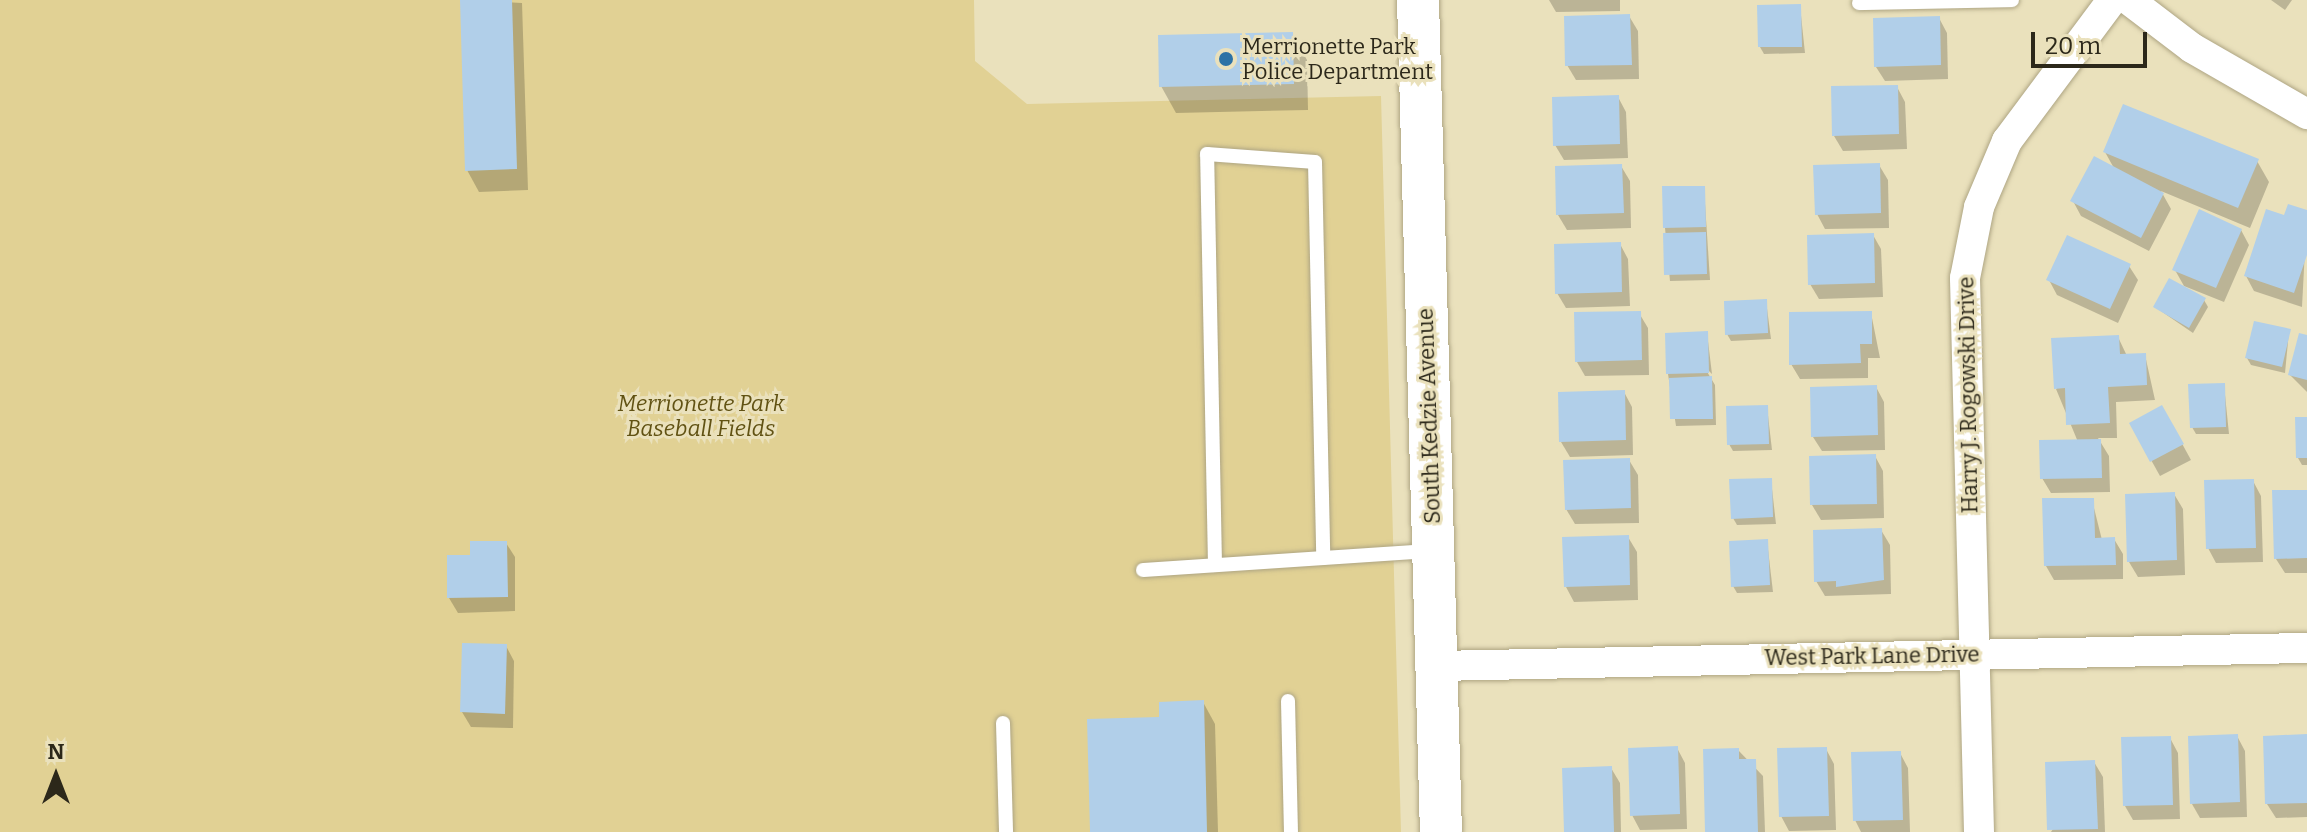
<!DOCTYPE html>
<html>
<head>
<meta charset="utf-8">
<style>
  body { margin:0 }
  #map { position:relative; width:2307px; height:832px; overflow:hidden; background:#eae1bc; font-family:Bitter,serif }
  div>[style] { position:absolute }
  [style*='--x'] { left:calc(var(--x)*1px); top:calc(var(--y)*1px); width:calc(var(--w)*1px); rotate:calc(var(--a)*1deg) }
  .green>* { inset:0; background:#e1d194 }
  .shadow>* { inset:0; background:#0003 }
  .building>* { inset:0; background:#b1cfe9 }
  .roads { filter:drop-shadow(0 0 2px #aea583) drop-shadow(0 0 2px #aea583) }
  .service>* { height:14px; margin:-7px; padding:0 7px; transform-origin:7px; border-radius:7px; background:#fff }
  .minor>* { height:30px; margin:-15px; padding:0 15px; transform-origin:15px; border-radius:15px; background:#fff }
  .secondary>* { height:42px; margin:-21px; padding:0 21px; transform-origin:21px; border-radius:21px; background:#fff }
  .dots>* { width:22px; height:22px; translate:-50% -50%; box-sizing:border-box; border:4px solid #eae1bc; border-radius:50% }
  span { translate:-50% -50%; white-space:nowrap; text-align:center; line-height:1.15; -webkit-text-stroke:6px #eae1bc; paint-order:stroke }
  .poi-label { font-size:22px; color:#2c281a }
  .left { translate:0 -50%; text-align:left }
  .street-label { font-size:22px; color:#2c281a }
  .park-label { font-size:22px; color:#615213; font-style:italic }
  .north { position:absolute; left:16px; top:736px; width:80px; height:80px; -webkit-text-stroke:6px #eae1bc; paint-order:stroke; rotate:0deg; font-size:22px; font-weight:700; line-height:32px; text-align:center; color:#2c281a }
  .north::after { content:''; display:block; margin:auto; width:28px; height:36px; background:#2c281a; clip-path:polygon(50% 0,100% 100%,50% 72%,0 100%) }
  .scale { position:absolute; left:2031px; top:32px; width:116px; height:36px; box-sizing:border-box; border:4px solid #2c281a; border-top:0; padding-left:10px; font-size:24px; line-height:28px; white-space:nowrap; color:#2c281a; -webkit-text-stroke:6px #eae1bc; paint-order:stroke }
</style>
</head>
<body>
<div id="map">
  <div class="green">
    <div style="clip-path:polygon(0 0,974px 0,975px 61px,1027px 104px,1381px 96px,1401px 832px,0 832px)"></div>
  </div>
  <div class="shadow">
    <div style="clip-path:polygon(462px 0,522px 3px,528px 190px,479px 192px,467px 170px)"></div>
    <div style="clip-path:polygon(1549px 0,1620px 0,1620px 11px,1556px 12px)"></div>
    <div style="clip-path:polygon(2271px 0,2292px 0,2285px 10px)"></div>
    <div style="clip-path:polygon(1800px 6px,1805px 53px,1764px 54px,1760px 47px)"></div>
    <div style="clip-path:polygon(1629px 16px,1638px 31px,1639px 79px,1576px 80px,1567px 65px)"></div>
    <div style="clip-path:polygon(1939px 18px,1947px 33px,1948px 79px,1885px 81px,1876px 67px)"></div>
    <div style="clip-path:polygon(1292px 34px,1307px 60px,1308px 110px,1176px 113px,1161px 86px)"></div>
    <div style="clip-path:polygon(1897px 87px,1905px 102px,1907px 149px,1843px 151px,1834px 136px)"></div>
    <div style="clip-path:polygon(1618px 97px,1626px 112px,1628px 158px,1564px 160px,1555px 145px)"></div>
    <div style="clip-path:polygon(2105px 152px,2257px 161px,2269px 182px,2250px 228px,2161px 191px,2171px 209px,2149px 251px,2081px 216px,2073px 201px,2115px 170px)"></div>
    <div style="clip-path:polygon(1879px 165px,1888px 180px,1889px 228px,1825px 229px,1817px 214px)"></div>
    <div style="clip-path:polygon(1621px 166px,1630px 181px,1631px 228px,1567px 230px,1558px 215px)"></div>
    <div style="clip-path:polygon(1704px 188px,1710px 280px,1670px 281px,1665px 228px)"></div>
    <div style="clip-path:polygon(2307px 212px,2302px 307px,2254px 291px,2246px 276px,2285px 218px)"></div>
    <div style="clip-path:polygon(2241px 230px,2249px 245px,2224px 302px,2184px 286px,2175px 270px)"></div>
    <div style="clip-path:polygon(1873px 235px,1881px 249px,1883px 297px,1819px 299px,1810px 284px)"></div>
    <div style="clip-path:polygon(1620px 244px,1628px 259px,1630px 306px,1566px 308px,1557px 293px)"></div>
    <div style="clip-path:polygon(2129px 266px,2138px 280px,2118px 323px,2057px 295px,2049px 280px)"></div>
    <div style="clip-path:polygon(2204px 300px,2208px 307px,2193px 333px,2155px 307px)"></div>
    <div style="clip-path:polygon(1766px 301px,1771px 339px,1731px 341px,1727px 334px)"></div>
    <div style="clip-path:polygon(1639px 313px,1648px 328px,1649px 375px,1585px 376px,1577px 362px)"></div>
    <div style="clip-path:polygon(1871px 313px,1880px 358px,1868px 358px,1868px 378px,1800px 379px,1791px 364px)"></div>
    <div style="clip-path:polygon(2289px 331px,2285px 373px,2251px 365px,2247px 358px)"></div>
    <div style="clip-path:polygon(1707px 333px,1712px 374px,1703px 365px,1715px 385px,1716px 425px,1676px 426px,1668px 374px)"></div>
    <div style="clip-path:polygon(2118px 337px,2127px 356px,2145px 355px,2155px 400px,2116px 402px,2117px 438px,2098px 438px,2109px 456px,2110px 492px,2051px 493px,2042px 478px,2078px 442px,2056px 389px)"></div>
    <div style="clip-path:polygon(2307px 337px,2307px 392px,2290px 375px)"></div>
    <div style="clip-path:polygon(2224px 385px,2229px 434px,2196px 434px,2192px 427px)"></div>
    <div style="clip-path:polygon(1876px 387px,1884px 402px,1885px 450px,1822px 451px,1813px 437px)"></div>
    <div style="clip-path:polygon(1624px 392px,1632px 407px,1633px 455px,1570px 457px,1561px 442px)"></div>
    <div style="clip-path:polygon(1767px 407px,1772px 450px,1733px 451px,1729px 444px)"></div>
    <div style="clip-path:polygon(2162px 407px,2191px 460px,2160px 476px,2131px 424px)"></div>
    <div style="clip-path:polygon(2307px 419px,2307px 465px,2302px 465px,2298px 458px)"></div>
    <div style="clip-path:polygon(1875px 456px,1883px 471px,1884px 518px,1821px 520px,1812px 505px)"></div>
    <div style="clip-path:polygon(1629px 460px,1638px 475px,1639px 523px,1575px 524px,1566px 509px)"></div>
    <div style="clip-path:polygon(1771px 480px,1776px 524px,1737px 525px,1733px 518px)"></div>
    <div style="clip-path:polygon(2253px 481px,2261px 496px,2263px 562px,2216px 563px,2208px 548px)"></div>
    <div style="clip-path:polygon(2307px 492px,2307px 573px,2285px 573px,2276px 559px)"></div>
    <div style="clip-path:polygon(2174px 494px,2183px 509px,2185px 575px,2138px 577px,2129px 562px)"></div>
    <div style="clip-path:polygon(2092px 500px,2102px 540px,2114px 539px,2123px 554px,2123px 579px,2054px 580px,2046px 566px)"></div>
    <div style="clip-path:polygon(1881px 530px,1890px 545px,1891px 594px,1825px 596px,1816px 581px)"></div>
    <div style="clip-path:polygon(1628px 537px,1637px 552px,1638px 600px,1574px 602px,1566px 587px)"></div>
    <div style="clip-path:polygon(1767px 541px,1773px 592px,1737px 593px,1733px 586px)"></div>
    <div style="clip-path:polygon(506px 543px,515px 557px,515px 611px,458px 613px,449px 598px,472px 557px)"></div>
    <div style="clip-path:polygon(506px 646px,514px 661px,513px 728px,471px 727px,462px 712px)"></div>
    <div style="clip-path:polygon(1203px 702px,1215px 724px,1218px 832px,1092px 832px,1161px 719px)"></div>
    <div style="clip-path:polygon(2237px 736px,2245px 751px,2247px 817px,2200px 818px,2192px 804px)"></div>
    <div style="clip-path:polygon(2307px 736px,2307px 817px,2276px 818px,2267px 804px)"></div>
    <div style="clip-path:polygon(2170px 738px,2178px 753px,2180px 819px,2133px 820px,2125px 806px)"></div>
    <div style="clip-path:polygon(1677px 748px,1685px 763px,1687px 829px,1640px 830px,1632px 815px)"></div>
    <div style="clip-path:polygon(1826px 749px,1834px 764px,1836px 830px,1789px 831px,1781px 816px)"></div>
    <div style="clip-path:polygon(1738px 750px,1763px 776px,1765px 832px,1707px 832px)"></div>
    <div style="clip-path:polygon(1900px 753px,1908px 768px,1910px 832px,1861px 832px,1855px 820px)"></div>
    <div style="clip-path:polygon(2094px 762px,2103px 777px,2105px 832px,2051px 832px)"></div>
    <div style="clip-path:polygon(1611px 768px,1620px 783px,1621px 832px,1566px 832px)"></div>
  </div>
  <div class="building">
    <div style="clip-path:polygon(460px 0,512px 0,517px 169px,465px 171px)"></div>
    <div style="clip-path:polygon(1801px 4px,1802px 47px,1758px 47px,1757px 5px)"></div>
    <div style="clip-path:polygon(1630px 14px,1632px 65px,1565px 66px,1564px 16px)"></div>
    <div style="clip-path:polygon(1940px 16px,1941px 65px,1874px 67px,1873px 18px)"></div>
    <div style="clip-path:polygon(1293px 32px,1294px 84px,1159px 87px,1158px 35px)"></div>
    <div style="clip-path:polygon(1898px 85px,1899px 134px,1832px 136px,1831px 86px)"></div>
    <div style="clip-path:polygon(1619px 95px,1620px 144px,1553px 146px,1552px 97px)"></div>
    <div style="clip-path:polygon(2123px 104px,2259px 159px,2238px 208px,2103px 152px)"></div>
    <div style="clip-path:polygon(2094px 156px,2164px 193px,2141px 238px,2070px 201px)"></div>
    <div style="clip-path:polygon(1880px 163px,1881px 213px,1815px 215px,1813px 165px)"></div>
    <div style="clip-path:polygon(1622px 164px,1624px 213px,1556px 215px,1555px 166px)"></div>
    <div style="clip-path:polygon(1662px 186px,1705px 186px,1706px 227px,1663px 228px)"></div>
    <div style="clip-path:polygon(2288px 204px,2307px 210px,2307px 255px,2294px 293px,2244px 276px,2266px 209px,2284px 215px)"></div>
    <div style="clip-path:polygon(2199px 209px,2242px 229px,2216px 288px,2172px 270px)"></div>
    <div style="clip-path:polygon(1706px 232px,1707px 274px,1664px 275px,1663px 233px)"></div>
    <div style="clip-path:polygon(1874px 233px,1875px 283px,1808px 285px,1807px 235px)"></div>
    <div style="clip-path:polygon(2067px 235px,2131px 264px,2110px 309px,2046px 280px)"></div>
    <div style="clip-path:polygon(1621px 242px,1622px 292px,1555px 294px,1554px 244px)"></div>
    <div style="clip-path:polygon(2169px 278px,2206px 298px,2189px 328px,2153px 307px)"></div>
    <div style="clip-path:polygon(1767px 299px,1768px 333px,1725px 335px,1724px 301px)"></div>
    <div style="clip-path:polygon(1641px 311px,1642px 360px,1575px 362px,1574px 312px)"></div>
    <div style="clip-path:polygon(1872px 311px,1872px 344px,1860px 344px,1861px 363px,1789px 365px,1789px 312px)"></div>
    <div style="clip-path:polygon(2254px 321px,2291px 329px,2282px 367px,2245px 358px)"></div>
    <div style="clip-path:polygon(1708px 331px,1709px 373px,1666px 374px,1665px 333px)"></div>
    <div style="clip-path:polygon(2299px 333px,2307px 335px,2307px 380px,2288px 375px)"></div>
    <div style="clip-path:polygon(2119px 335px,2120px 354px,2146px 353px,2147px 385px,2108px 387px,2110px 423px,2066px 425px,2065px 388px,2054px 389px,2051px 338px)"></div>
    <div style="clip-path:polygon(1712px 376px,1713px 419px,1670px 419px,1669px 378px)"></div>
    <div style="clip-path:polygon(2225px 383px,2226px 427px,2190px 428px,2188px 384px)"></div>
    <div style="clip-path:polygon(1877px 385px,1878px 435px,1811px 437px,1810px 387px)"></div>
    <div style="clip-path:polygon(1625px 390px,1626px 440px,1559px 442px,1558px 392px)"></div>
    <div style="clip-path:polygon(1768px 405px,1769px 444px,1727px 445px,1726px 406px)"></div>
    <div style="clip-path:polygon(2162px 405px,2184px 444px,2150px 462px,2129px 423px)"></div>
    <div style="clip-path:polygon(2295px 417px,2307px 417px,2307px 458px,2296px 458px)"></div>
    <div style="clip-path:polygon(2101px 439px,2102px 478px,2040px 479px,2039px 440px)"></div>
    <div style="clip-path:polygon(1876px 454px,1877px 504px,1810px 505px,1809px 456px)"></div>
    <div style="clip-path:polygon(1630px 458px,1631px 508px,1565px 510px,1563px 460px)"></div>
    <div style="clip-path:polygon(1772px 478px,1773px 517px,1731px 519px,1729px 479px)"></div>
    <div style="clip-path:polygon(2254px 479px,2256px 548px,2206px 549px,2204px 480px)"></div>
    <div style="clip-path:polygon(2272px 490px,2307px 490px,2307px 558px,2274px 559px)"></div>
    <div style="clip-path:polygon(2175px 492px,2177px 560px,2127px 562px,2125px 494px)"></div>
    <div style="clip-path:polygon(2042px 498px,2094px 498px,2095px 538px,2115px 537px,2116px 565px,2044px 566px)"></div>
    <div style="clip-path:polygon(1882px 528px,1884px 580px,1836px 587px,1836px 581px,1814px 582px,1813px 530px)"></div>
    <div style="clip-path:polygon(1629px 535px,1630px 585px,1564px 587px,1562px 537px)"></div>
    <div style="clip-path:polygon(1768px 539px,1770px 585px,1731px 587px,1729px 541px)"></div>
    <div style="clip-path:polygon(470px 541px,507px 541px,508px 597px,447px 598px,447px 555px,470px 555px)"></div>
    <div style="clip-path:polygon(462px 643px,507px 644px,505px 714px,460px 712px)"></div>
    <div style="clip-path:polygon(1204px 700px,1207px 832px,1090px 832px,1087px 719px,1159px 717px,1159px 702px)"></div>
    <div style="clip-path:polygon(2238px 734px,2240px 802px,2190px 804px,2188px 736px)"></div>
    <div style="clip-path:polygon(2307px 734px,2307px 803px,2265px 804px,2263px 736px)"></div>
    <div style="clip-path:polygon(2171px 736px,2173px 805px,2123px 806px,2121px 737px)"></div>
    <div style="clip-path:polygon(1678px 746px,1680px 814px,1630px 816px,1628px 748px)"></div>
    <div style="clip-path:polygon(1827px 747px,1829px 816px,1779px 817px,1777px 748px)"></div>
    <div style="clip-path:polygon(1739px 748px,1739px 759px,1756px 759px,1758px 832px,1705px 832px,1703px 749px)"></div>
    <div style="clip-path:polygon(1901px 751px,1903px 820px,1853px 821px,1851px 752px)"></div>
    <div style="clip-path:polygon(2095px 760px,2098px 829px,2047px 830px,2045px 762px)"></div>
    <div style="clip-path:polygon(1612px 766px,1614px 832px,1564px 832px,1562px 768px)"></div>
  </div>
  <div class="roads">
    <div class="service">
      <div style="--x:1859;--y:3;--w:153;--a:-1.1"></div>
      <div style="--x:1215;--y:565;--w:411;--a:-91.1"></div>
      <div style="--x:1207;--y:154;--w:108;--a:4.2"></div>
      <div style="--x:1315;--y:162;--w:396;--a:88.8"></div>
      <div style="--x:1143;--y:570;--w:287;--a:-3.8"></div>
      <div style="--x:1288;--y:701;--w:131;--a:88.7"></div>
      <div style="--x:1003;--y:723;--w:109;--a:88.4"></div>
    </div>
    <div class="minor">
      <div style="--x:2129;--y:0;--w:79;--a:37.3"></div>
      <div style="--x:2192;--y:48;--w:133;--a:29.9"></div>
      <div style="--x:1437;--y:666;--w:870;--a:-1.19"></div>
      <div style="--x:1979;--y:832;--w:554;--a:-91.45"></div>
      <div style="--x:1965;--y:278;--w:72;--a:-78.8"></div>
      <div style="--x:1979;--y:207;--w:72;--a:-67"></div>
      <div style="--x:2007;--y:141;--w:176;--a:-53.3"></div>
    </div>
    <div class="secondary">
      <div style="--x:1418;--y:0;--w:832;--a:88.42"></div>
    </div>
  </div>
  <div class="dots">
    <div style="left:1226px;top:59px;background:#2c72a6"></div>
  </div>
  <div class="poi-label">
    <span class="left" style="left:1242px;top:59px">Merrionette Park<br>Police Department</span>
  </div>
  <div class="street-label">
    <span style="left:1968px;top:395px;rotate:-91deg">Harry J. Rogowski Drive</span>
    <span style="left:1429px;top:416px;rotate:-92deg">South Kedzie Avenue</span>
    <span style="left:1872px;top:656px;rotate:-1deg">West Park Lane Drive</span>
  </div>
  <div class="park-label">
    <span style="left:701px;top:416px">Merrionette Park<br>Baseball Fields</span>
  </div>
  <div class="north">N</div>
  <div class="scale">20 m</div>
</div>
</body>
</html>
